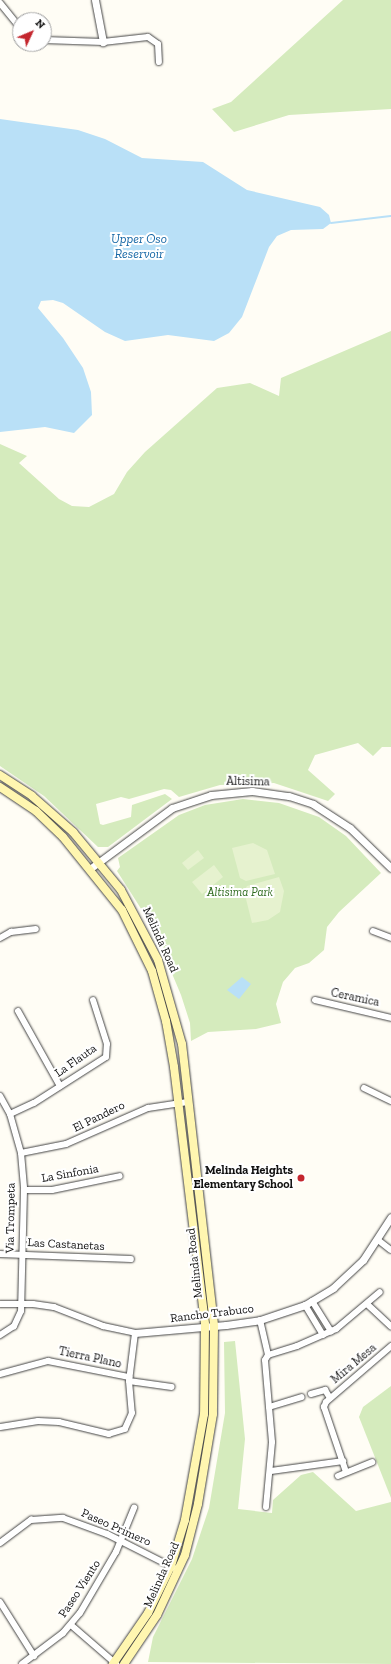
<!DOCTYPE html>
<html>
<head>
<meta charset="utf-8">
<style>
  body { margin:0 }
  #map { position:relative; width:391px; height:1664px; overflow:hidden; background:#fffdf5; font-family:"Zilla Slab",serif }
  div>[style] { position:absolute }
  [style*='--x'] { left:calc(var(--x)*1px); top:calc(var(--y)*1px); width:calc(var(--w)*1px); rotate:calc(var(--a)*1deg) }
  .green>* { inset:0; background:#d5ebbd }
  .pitch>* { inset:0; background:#e6f2cf }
  .water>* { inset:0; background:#b9e0f7 }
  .stream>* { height:2px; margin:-1px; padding:0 1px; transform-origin:1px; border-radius:1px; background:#b9e0f7 }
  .roads { filter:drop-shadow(0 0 1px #444) drop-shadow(0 0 1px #444) }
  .minor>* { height:6px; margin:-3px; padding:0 3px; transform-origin:3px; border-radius:3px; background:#fff }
  .tertiary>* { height:7px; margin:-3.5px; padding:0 3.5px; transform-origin:3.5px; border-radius:3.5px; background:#fff }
  .secondary>* { height:8px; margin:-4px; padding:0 4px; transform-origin:4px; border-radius:4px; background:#fff6b0 }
  .dots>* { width:11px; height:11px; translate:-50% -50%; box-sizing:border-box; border:2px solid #fff; border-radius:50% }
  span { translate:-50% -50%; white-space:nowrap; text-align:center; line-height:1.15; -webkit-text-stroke:4px #fff; paint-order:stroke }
  .street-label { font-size:12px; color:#111 }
  .park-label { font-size:12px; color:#2f6b1f; font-style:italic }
  .poi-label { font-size:12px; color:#111; font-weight:700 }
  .right { translate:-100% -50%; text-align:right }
  .water-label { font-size:13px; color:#1768a6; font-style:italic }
  .north { position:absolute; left:12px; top:12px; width:40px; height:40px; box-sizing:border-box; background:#fff; border:1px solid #a0a0a0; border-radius:50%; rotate:46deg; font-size:11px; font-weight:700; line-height:16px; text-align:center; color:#111 }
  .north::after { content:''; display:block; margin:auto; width:14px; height:18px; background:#c4262e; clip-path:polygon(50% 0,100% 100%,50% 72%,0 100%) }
</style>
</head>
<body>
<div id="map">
  <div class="green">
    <div style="clip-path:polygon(343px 0,391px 0,391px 109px,289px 115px,234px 132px,212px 109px,231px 102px)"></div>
    <div style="clip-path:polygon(391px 331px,391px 747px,382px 747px,373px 756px,358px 743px,315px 755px,308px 770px,335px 794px,328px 801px,274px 783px,220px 785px,179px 797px,171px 790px,164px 789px,129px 799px,121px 797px,96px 804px,100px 824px,103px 825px,131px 817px,132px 805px,165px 794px,172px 799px,108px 847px,98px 847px,44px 796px,0 766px,0 444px,27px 456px,19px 463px,59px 499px,72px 506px,89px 507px,114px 494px,127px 472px,145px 452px,217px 388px,250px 383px,279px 396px,281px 378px)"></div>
    <div style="clip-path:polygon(243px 799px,279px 803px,319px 817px,346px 836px,381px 873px,339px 912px,327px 927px,324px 950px,309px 963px,295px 968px,283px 982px,276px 1004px,281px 1023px,256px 1029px,208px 1032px,191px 1041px,190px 1023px,181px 995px,152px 926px,117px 871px,120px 867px,118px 858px,179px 815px,205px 805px)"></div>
    <div style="clip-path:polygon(235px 1341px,245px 1439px,238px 1509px,272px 1513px,273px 1500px,301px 1475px,313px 1472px,356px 1511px,391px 1502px,391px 1664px,148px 1662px,153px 1637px,192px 1559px,209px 1508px,225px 1413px,224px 1342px)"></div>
    <div style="clip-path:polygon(391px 1386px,391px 1498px,359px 1417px,363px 1407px)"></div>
  </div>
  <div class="pitch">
    <div style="clip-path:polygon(253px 843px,267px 850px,275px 874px,246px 881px,240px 878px,232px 848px)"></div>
    <div style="clip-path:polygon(198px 850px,204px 858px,188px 870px,182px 863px)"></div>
    <div style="clip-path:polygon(214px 865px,223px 877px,202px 894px,192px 882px)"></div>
    <div style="clip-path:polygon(279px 877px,284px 891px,280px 912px,268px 920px,252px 923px,244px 891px,247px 886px)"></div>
  </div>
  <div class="water">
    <div style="clip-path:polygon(0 119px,78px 130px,105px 139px,142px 158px,203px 162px,247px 190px,320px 207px,329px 215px,331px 223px,323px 229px,291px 230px,277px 236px,269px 247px,242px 317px,229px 333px,214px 341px,168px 335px,125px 341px,105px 332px,63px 303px,53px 300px,41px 301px,38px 308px,63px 338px,83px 368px,91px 392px,92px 415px,74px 433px,45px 427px,0 432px)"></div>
    <div style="clip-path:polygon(242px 977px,251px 984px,239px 999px,227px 990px)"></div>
  </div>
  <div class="stream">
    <div style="--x:331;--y:223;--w:60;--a:-6.7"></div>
  </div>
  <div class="roads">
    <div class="minor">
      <div style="--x:0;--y:3;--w:32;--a:51"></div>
      <div style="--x:44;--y:40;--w:59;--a:1.9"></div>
      <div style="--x:103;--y:42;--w:45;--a:-6.3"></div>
      <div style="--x:148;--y:37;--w:12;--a:35"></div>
      <div style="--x:158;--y:44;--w:18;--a:87"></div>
      <div style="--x:373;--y:931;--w:19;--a:21"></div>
      <div style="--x:0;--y:938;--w:13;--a:-29"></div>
      <div style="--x:11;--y:932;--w:25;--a:-7"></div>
      <div style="--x:315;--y:1000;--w:78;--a:13.3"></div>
      <div style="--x:18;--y:1011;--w:86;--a:60.8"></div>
      <div style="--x:364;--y:1088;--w:30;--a:26"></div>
      <div style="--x:0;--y:1096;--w:21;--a:61"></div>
      <div style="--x:10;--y:1114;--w:41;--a:74.2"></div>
      <div style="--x:21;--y:1153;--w:37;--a:85"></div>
      <div style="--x:24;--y:1190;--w:121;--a:91.4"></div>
      <div style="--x:21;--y:1311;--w:17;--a:115"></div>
      <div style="--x:14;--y:1326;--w:17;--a:147"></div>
      <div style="--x:10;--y:1114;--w:26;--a:-25"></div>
      <div style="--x:34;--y:1103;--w:85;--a:-32.6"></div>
      <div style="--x:106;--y:1057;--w:13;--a:-86"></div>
      <div style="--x:107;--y:1044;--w:46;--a:-107.7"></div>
      <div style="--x:21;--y:1153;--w:46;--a:-11.3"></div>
      <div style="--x:66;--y:1144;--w:90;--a:-23.7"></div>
      <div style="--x:148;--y:1108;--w:40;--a:-8.5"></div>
      <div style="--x:24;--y:1190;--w:28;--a:0"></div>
      <div style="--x:52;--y:1190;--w:69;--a:-11.6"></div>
      <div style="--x:378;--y:1240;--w:16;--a:38"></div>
      <div style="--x:0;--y:1254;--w:131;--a:2.2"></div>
      <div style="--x:312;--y:1301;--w:36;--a:58"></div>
      <div style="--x:0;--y:1304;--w:33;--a:0"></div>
      <div style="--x:33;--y:1304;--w:21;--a:8"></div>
      <div style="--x:54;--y:1307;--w:53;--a:21.2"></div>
      <div style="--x:103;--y:1326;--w:33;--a:12"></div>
      <div style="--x:135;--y:1333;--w:48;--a:97.1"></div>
      <div style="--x:129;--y:1381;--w:32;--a:85"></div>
      <div style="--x:132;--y:1413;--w:17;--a:114"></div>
      <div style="--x:125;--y:1429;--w:17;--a:163"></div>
      <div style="--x:109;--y:1434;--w:51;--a:-166.5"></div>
      <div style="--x:59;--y:1422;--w:21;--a:-177"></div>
      <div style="--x:38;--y:1421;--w:38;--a:171"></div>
      <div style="--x:367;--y:1304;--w:33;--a:43"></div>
      <div style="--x:305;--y:1305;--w:35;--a:59"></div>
      <div style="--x:260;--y:1320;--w:36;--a:77"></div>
      <div style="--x:0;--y:1374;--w:50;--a:-15.2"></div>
      <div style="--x:48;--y:1361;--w:83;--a:11.2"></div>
      <div style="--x:129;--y:1381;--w:43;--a:7.9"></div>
      <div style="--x:311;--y:1394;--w:15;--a:-16"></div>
      <div style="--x:325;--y:1390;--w:9;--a:58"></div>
      <div style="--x:269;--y:1407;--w:34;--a:-17"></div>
      <div style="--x:271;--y:1471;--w:73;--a:-7.9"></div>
      <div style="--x:346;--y:1472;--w:69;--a:-108.7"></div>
      <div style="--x:324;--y:1407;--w:5;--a:-68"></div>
      <div style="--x:326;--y:1402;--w:86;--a:-40.7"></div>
      <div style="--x:338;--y:1476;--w:37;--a:-22"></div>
      <div style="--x:266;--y:1507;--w:65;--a:-84.7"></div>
      <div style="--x:272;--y:1442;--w:82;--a:-94.9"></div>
      <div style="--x:265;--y:1360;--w:6;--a:-59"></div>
      <div style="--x:268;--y:1355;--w:30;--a:-17"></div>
      <div style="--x:297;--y:1346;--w:43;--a:-23.6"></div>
      <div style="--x:336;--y:1329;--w:57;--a:-40.1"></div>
      <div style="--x:0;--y:1543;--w:39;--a:-37"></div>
      <div style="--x:31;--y:1520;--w:32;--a:-4"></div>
      <div style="--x:63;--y:1518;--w:47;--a:20"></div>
      <div style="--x:107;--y:1534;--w:75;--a:26.9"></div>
      <div style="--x:0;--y:1602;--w:64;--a:57.8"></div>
      <div style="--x:71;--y:1625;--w:60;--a:40.9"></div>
      <div style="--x:22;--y:1664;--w:51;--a:-37.1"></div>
      <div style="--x:63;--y:1633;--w:26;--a:-50"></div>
      <div style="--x:80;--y:1613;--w:71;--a:-59.5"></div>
      <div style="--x:116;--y:1552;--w:48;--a:-67.8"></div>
    </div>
    <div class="tertiary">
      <div style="--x:95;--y:0;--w:43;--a:79.2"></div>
      <div style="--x:91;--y:868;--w:101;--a:-36.5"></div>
      <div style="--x:172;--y:808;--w:41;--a:-18.4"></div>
      <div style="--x:211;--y:795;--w:41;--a:-5.6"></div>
      <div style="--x:252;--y:791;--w:37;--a:8"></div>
      <div style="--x:289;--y:796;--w:25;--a:18"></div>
      <div style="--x:313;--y:804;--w:44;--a:33"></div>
      <div style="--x:350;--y:828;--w:57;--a:44.3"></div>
      <div style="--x:135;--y:1333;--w:91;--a:-5"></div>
      <div style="--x:226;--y:1325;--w:34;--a:-8"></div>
      <div style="--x:260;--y:1320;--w:47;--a:-18.4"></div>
      <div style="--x:305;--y:1305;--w:33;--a:-31"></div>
      <div style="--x:333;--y:1288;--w:41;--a:-43"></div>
      <div style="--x:363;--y:1260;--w:51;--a:-56.9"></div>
    </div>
    <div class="secondary">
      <div style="--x:0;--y:775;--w:38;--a:33"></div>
      <div style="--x:32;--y:796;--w:55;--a:41.3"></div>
      <div style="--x:73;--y:832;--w:75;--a:50.4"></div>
      <div style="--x:121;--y:890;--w:79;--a:62.1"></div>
      <div style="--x:158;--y:960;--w:87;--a:74.1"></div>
      <div style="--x:182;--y:1044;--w:284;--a:83.5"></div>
      <div style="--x:214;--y:1326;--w:88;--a:90.7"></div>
      <div style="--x:213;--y:1414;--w:91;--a:99.5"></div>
      <div style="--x:198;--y:1504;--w:53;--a:104.3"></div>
      <div style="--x:185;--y:1555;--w:66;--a:115"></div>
      <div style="--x:157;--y:1615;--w:59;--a:124"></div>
      <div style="--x:0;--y:787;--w:43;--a:33.7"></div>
      <div style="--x:36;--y:811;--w:37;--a:44"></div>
      <div style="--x:63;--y:837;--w:94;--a:51.1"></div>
      <div style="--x:122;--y:910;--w:68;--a:63.8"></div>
      <div style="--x:152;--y:971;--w:52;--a:74.4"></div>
      <div style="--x:166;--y:1021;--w:47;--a:80.1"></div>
      <div style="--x:174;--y:1067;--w:260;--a:83.1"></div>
      <div style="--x:205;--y:1325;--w:89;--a:90.6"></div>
      <div style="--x:204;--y:1414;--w:108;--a:100.2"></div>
      <div style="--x:185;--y:1520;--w:48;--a:106.9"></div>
      <div style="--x:171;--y:1566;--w:52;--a:116.1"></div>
      <div style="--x:148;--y:1613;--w:62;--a:124.5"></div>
    </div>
  </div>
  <div class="dots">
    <div style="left:301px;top:1178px;background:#c4262e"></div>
  </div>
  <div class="street-label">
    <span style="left:248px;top:782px;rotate:1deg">Altisima</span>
    <span style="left:160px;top:940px;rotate:66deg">Melinda Road</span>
    <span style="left:355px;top:998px;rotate:12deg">Ceramica</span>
    <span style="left:76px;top:1061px;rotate:-35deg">La Flauta</span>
    <span style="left:99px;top:1117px;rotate:-26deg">El Pandero</span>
    <span style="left:70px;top:1174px;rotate:-10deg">La Sinfonia</span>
    <span style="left:11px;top:1218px;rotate:-89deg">Via Trompeta</span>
    <span style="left:66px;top:1245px;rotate:3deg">Las Castanetas</span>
    <span style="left:195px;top:1263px;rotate:-96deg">Melinda Road</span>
    <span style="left:212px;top:1314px;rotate:-7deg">Rancho Trabuco</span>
    <span style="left:90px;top:1358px;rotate:12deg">Tierra Plano</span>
    <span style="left:354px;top:1364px;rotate:-40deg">Mira Mesa</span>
    <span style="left:116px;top:1528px;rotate:24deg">Paseo Primero</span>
    <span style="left:162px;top:1575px;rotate:-66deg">Melinda Road</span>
    <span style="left:80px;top:1589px;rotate:-57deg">Paseo Viento</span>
  </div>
  <div class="park-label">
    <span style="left:240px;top:893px">Altisima Park</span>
  </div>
  <div class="poi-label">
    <span class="right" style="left:293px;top:1178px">Melinda Heights<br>Elementary School</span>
  </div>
  <div class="water-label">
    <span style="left:139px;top:247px">Upper Oso<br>Reservoir</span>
  </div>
  <div class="north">N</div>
</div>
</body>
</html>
